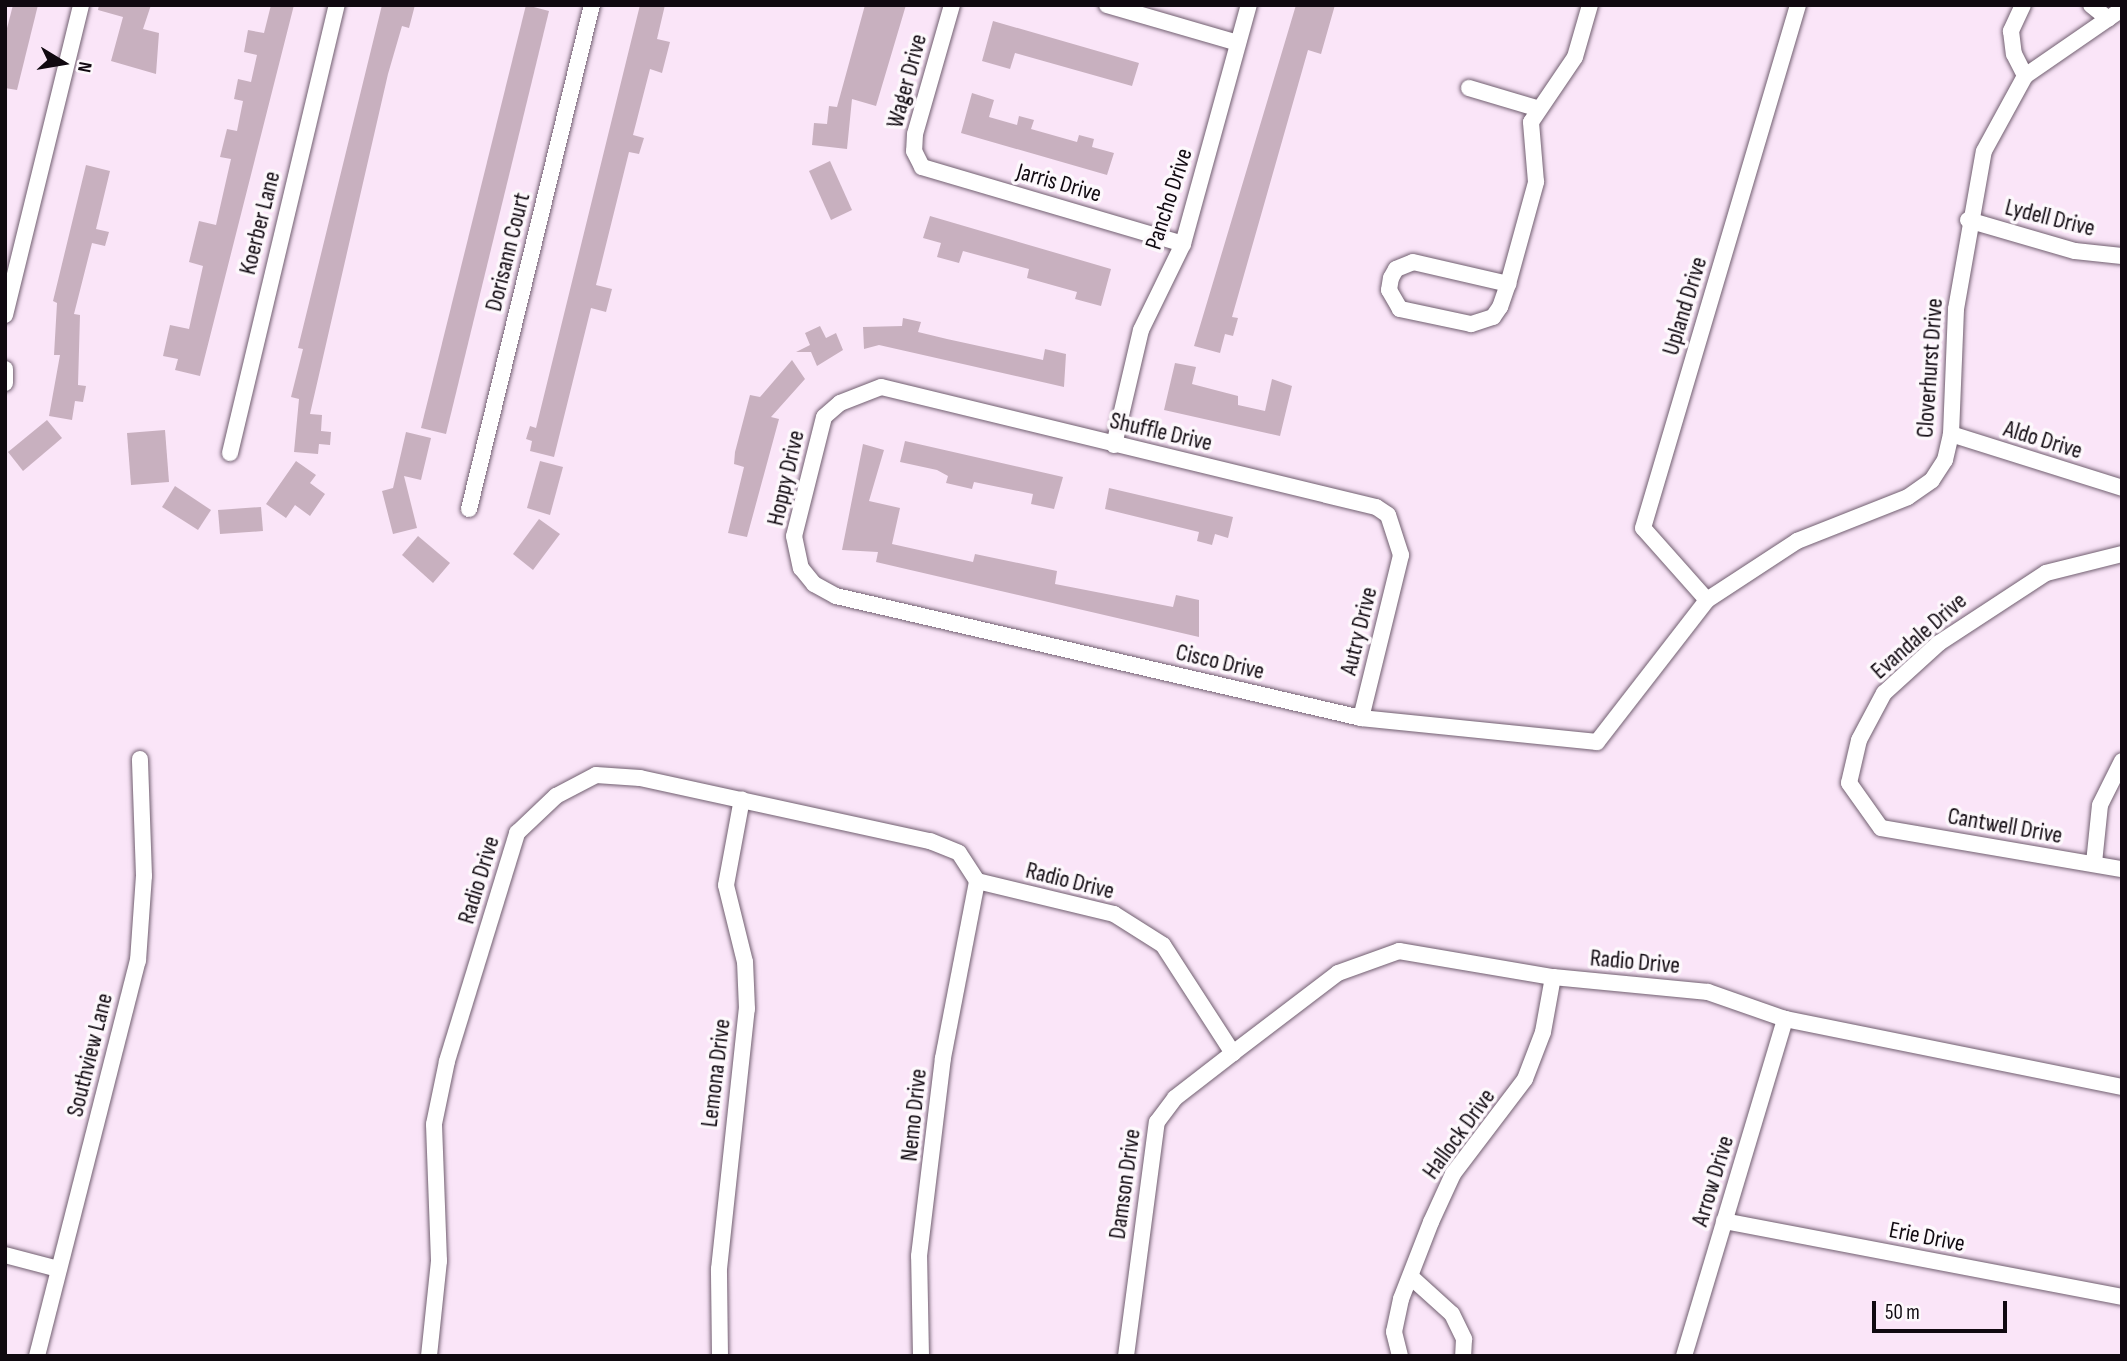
<!DOCTYPE html>
<html>
<head>
<meta charset="utf-8">
<style>
  body { margin:0 }
  #map { position:relative; width:2127px; height:1361px; overflow:hidden; background:#fae5f8; font-family:"Sofia Sans Condensed",sans-serif }
  div>[style] { position:absolute }
  [style*='--x'] { left:calc(var(--x)*1px); top:calc(var(--y)*1px); width:calc(var(--w)*1px); rotate:calc(var(--a)*1deg) }
  .building>* { inset:0; background:#c8b0bf }
  .roads { filter:drop-shadow(0 0 2px #715f70) drop-shadow(0 0 2px #715f70) }
  .street>* { height:16px; margin:-8px; padding:0 8px; transform-origin:8px; border-radius:8px; background:#fff }
  span { translate:-50% -50%; white-space:nowrap; text-align:center; line-height:1.15; -webkit-text-stroke:7px #fdf8fc; paint-order:stroke }
  .street-label { font-size:24px; color:#100910 }
  .frame { position:absolute; inset:0; border:7px solid #100910; pointer-events:none }
  .north { position:absolute; left:28px; top:28px; width:70px; height:70px; -webkit-text-stroke:5px #fdf8fc; paint-order:stroke; rotate:101deg; font-size:19px; font-weight:700; line-height:28px; text-align:center; color:#100910 }
  .north::after { content:''; display:block; margin:auto; width:24px; height:32px; background:#100910; clip-path:polygon(50% 0,100% 100%,50% 72%,0 100%) }
  .scale { position:absolute; left:1872px; top:1301px; width:135px; height:32px; box-sizing:border-box; border:4px solid #100910; border-top:0; padding-left:9px; font-size:21px; line-height:24px; white-space:nowrap; color:#100910; -webkit-text-stroke:5px #fdf8fc; paint-order:stroke }
</style>
</head>
<body>
<div id="map">
  <div class="building">
    <div style="clip-path:polygon(13px 5px,38px 5px,17px 90px,5px 88px,5px 36px)"></div>
    <div style="clip-path:polygon(99px 5px,151px 5px,143px 29px,159px 33px,156px 74px,111px 61px,123px 17px,98px 10px)"></div>
    <div style="clip-path:polygon(271px 5px,294px 5px,200px 376px,175px 370px,178px 359px,163px 356px,170px 325px,189px 329px,203px 266px,189px 262px,199px 221px,216px 225px,231px 159px,220px 157px,227px 129px,237px 131px,243px 101px,234px 99px,238px 79px,251px 82px,257px 55px,244px 52px,248px 30px,264px 33px)"></div>
    <div style="clip-path:polygon(382px 5px,415px 5px,409px 28px,402px 26px,388px 74px,310px 414px,322px 415px,321px 431px,331px 432px,330px 445px,319px 444px,318px 454px,294px 452px,299px 399px,291px 397px,303px 349px,298px 348px)"></div>
    <div style="clip-path:polygon(526px 5px,549px 11px,446px 434px,421px 428px)"></div>
    <div style="clip-path:polygon(640px 5px,665px 5px,657px 39px,670px 42px,662px 73px,650px 69px,633px 135px,644px 138px,639px 154px,629px 152px,596px 285px,612px 289px,606px 312px,591px 308px,554px 457px,530px 451px,532px 441px,526px 439px,530px 426px,536px 428px)"></div>
    <div style="clip-path:polygon(865px 5px,906px 5px,876px 106px,852px 99px,847px 149px,812px 145px,814px 123px,827px 124px,829px 106px,837px 107px)"></div>
    <div style="clip-path:polygon(1296px 5px,1335px 5px,1321px 54px,1308px 50px,1232px 317px,1238px 318px,1233px 336px,1225px 334px,1220px 353px,1194px 346px)"></div>
    <div style="clip-path:polygon(993px 21px,1139px 63px,1132px 86px,1015px 53px,1010px 69px,982px 61px)"></div>
    <div style="clip-path:polygon(972px 93px,994px 100px,989px 117px,1017px 125px,1019px 116px,1034px 120px,1031px 129px,1077px 142px,1079px 135px,1094px 139px,1092px 147px,1114px 153px,1107px 175px,961px 133px)"></div>
    <div style="clip-path:polygon(830px 161px,852px 210px,831px 220px,809px 171px)"></div>
    <div style="clip-path:polygon(86px 165px,110px 171px,96px 229px,109px 232px,105px 246px,92px 243px,74px 314px,80px 315px,78px 385px,86px 386px,83px 402px,75px 401px,72px 420px,49px 416px,60px 355px,54px 355px,57px 303px,53px 301px)"></div>
    <div style="clip-path:polygon(930px 216px,1111px 269px,1101px 306px,1075px 299px,1077px 292px,1027px 278px,1029px 269px,963px 251px,959px 263px,937px 257px,941px 243px,923px 238px)"></div>
    <div style="clip-path:polygon(903px 318px,921px 322px,918px 332px,947px 339px,1043px 360px,1045px 349px,1066px 354px,1064px 387px,879px 345px,864px 349px,863px 327px,902px 326px)"></div>
    <div style="clip-path:polygon(820px 326px,826px 338px,836px 333px,843px 350px,817px 366px,811px 352px,796px 352px,810px 345px,805px 333px)"></div>
    <div style="clip-path:polygon(792px 360px,805px 379px,771px 417px,779px 419px,747px 537px,728px 533px,744px 467px,734px 464px,735px 452px,750px 395px,760px 397px)"></div>
    <div style="clip-path:polygon(1175px 363px,1196px 367px,1192px 384px,1238px 396px,1238px 405px,1265px 411px,1272px 379px,1292px 386px,1280px 436px,1164px 410px)"></div>
    <div style="clip-path:polygon(47px 420px,62px 438px,23px 471px,8px 452px)"></div>
    <div style="clip-path:polygon(165px 430px,169px 482px,131px 485px,127px 433px)"></div>
    <div style="clip-path:polygon(406px 432px,431px 438px,421px 480px,404px 476px,417px 528px,393px 534px,382px 491px,393px 488px)"></div>
    <div style="clip-path:polygon(905px 441px,1063px 477px,1054px 509px,1031px 504px,1033px 494px,974px 482px,972px 489px,946px 483px,948px 476px,937px 470px,900px 462px)"></div>
    <div style="clip-path:polygon(863px 444px,884px 450px,869px 501px,900px 508px,892px 544px,973px 562px,975px 554px,1057px 571px,1055px 584px,1173px 607px,1176px 595px,1199px 600px,1199px 637px,876px 562px,878px 552px,842px 550px)"></div>
    <div style="clip-path:polygon(296px 461px,316px 475px,310px 483px,325px 494px,310px 516px,295px 505px,286px 518px,266px 504px)"></div>
    <div style="clip-path:polygon(540px 461px,563px 467px,550px 515px,527px 508px)"></div>
    <div style="clip-path:polygon(175px 486px,211px 510px,198px 530px,162px 507px)"></div>
    <div style="clip-path:polygon(1109px 488px,1233px 517px,1228px 538px,1215px 534px,1212px 545px,1197px 541px,1199px 532px,1105px 509px)"></div>
    <div style="clip-path:polygon(261px 507px,263px 531px,220px 534px,218px 510px)"></div>
    <div style="clip-path:polygon(539px 519px,560px 534px,533px 570px,513px 554px)"></div>
    <div style="clip-path:polygon(418px 536px,450px 563px,433px 583px,402px 555px)"></div>
  </div>
  <div class="roads">
    <div class="street">
      <div style="--x:952;--y:5;--w:134;--a:106"></div>
      <div style="--x:915;--y:134;--w:17;--a:93"></div>
      <div style="--x:914;--y:151;--w:18;--a:63"></div>
      <div style="--x:922;--y:167;--w:272;--a:16.4"></div>
      <div style="--x:1107;--y:5;--w:136;--a:16.2"></div>
      <div style="--x:2023;--y:5;--w:29;--a:115"></div>
      <div style="--x:2011;--y:31;--w:23;--a:83"></div>
      <div style="--x:2014;--y:54;--w:25;--a:63"></div>
      <div style="--x:2091;--y:5;--w:22;--a:39"></div>
      <div style="--x:1469;--y:88;--w:70;--a:16.6"></div>
      <div style="--x:1968;--y:220;--w:111;--a:16.2"></div>
      <div style="--x:2075;--y:251;--w:47;--a:6.1"></div>
      <div style="--x:1413;--y:262;--w:98;--a:13"></div>
      <div style="--x:1508;--y:284;--w:24;--a:109"></div>
      <div style="--x:1500;--y:307;--w:12;--a:125"></div>
      <div style="--x:1493;--y:317;--w:23;--a:162"></div>
      <div style="--x:1471;--y:324;--w:73;--a:-168.1"></div>
      <div style="--x:1400;--y:309;--w:22;--a:-120"></div>
      <div style="--x:1389;--y:290;--w:12;--a:-81"></div>
      <div style="--x:1391;--y:278;--w:10;--a:-61"></div>
      <div style="--x:1396;--y:269;--w:18;--a:-22"></div>
      <div style="--x:1508;--y:284;--w:106;--a:-74.6"></div>
      <div style="--x:1536;--y:182;--w:60;--a:-94.8"></div>
      <div style="--x:1531;--y:122;--w:78;--a:-55.9"></div>
      <div style="--x:1575;--y:57;--w:54;--a:-73.9"></div>
      <div style="--x:5;--y:315;--w:319;--a:-76.2"></div>
      <div style="--x:5;--y:369;--w:14;--a:90"></div>
      <div style="--x:1951;--y:434;--w:179;--a:17.5"></div>
      <div style="--x:1114;--y:445;--w:118;--a:-76.8"></div>
      <div style="--x:1141;--y:330;--w:96;--a:-64"></div>
      <div style="--x:1183;--y:244;--w:248;--a:-74.6"></div>
      <div style="--x:230;--y:453;--w:461;--a:-76.6"></div>
      <div style="--x:469;--y:509;--w:519;--a:-76.29"></div>
      <div style="--x:2122;--y:554;--w:78;--a:166"></div>
      <div style="--x:2046;--y:573;--w:128;--a:146.8"></div>
      <div style="--x:1939;--y:643;--w:74;--a:137.7"></div>
      <div style="--x:1884;--y:693;--w:53;--a:118"></div>
      <div style="--x:1859;--y:740;--w:44;--a:103.1"></div>
      <div style="--x:1849;--y:783;--w:55;--a:54.6"></div>
      <div style="--x:1881;--y:828;--w:244;--a:9.7"></div>
      <div style="--x:1707;--y:600;--w:96;--a:-131.6"></div>
      <div style="--x:1643;--y:528;--w:545;--a:-73.49"></div>
      <div style="--x:1361;--y:718;--w:168;--a:-76.2"></div>
      <div style="--x:1401;--y:555;--w:42;--a:-108"></div>
      <div style="--x:1388;--y:515;--w:14;--a:-146"></div>
      <div style="--x:1376;--y:507;--w:509;--a:-166.37"></div>
      <div style="--x:881;--y:387;--w:44;--a:158.7"></div>
      <div style="--x:840;--y:403;--w:21;--a:139"></div>
      <div style="--x:824;--y:417;--w:123;--a:104.1"></div>
      <div style="--x:794;--y:536;--w:33;--a:78"></div>
      <div style="--x:801;--y:568;--w:21;--a:51"></div>
      <div style="--x:814;--y:584;--w:25;--a:29"></div>
      <div style="--x:836;--y:596;--w:539;--a:13.08"></div>
      <div style="--x:1361;--y:718;--w:237;--a:5.8"></div>
      <div style="--x:1597;--y:742;--w:180;--a:-52.2"></div>
      <div style="--x:1707;--y:600;--w:108;--a:-33.2"></div>
      <div style="--x:1797;--y:541;--w:119;--a:-21.6"></div>
      <div style="--x:1908;--y:497;--w:29;--a:-35"></div>
      <div style="--x:1932;--y:480;--w:24;--a:-57"></div>
      <div style="--x:1945;--y:460;--w:27;--a:-77"></div>
      <div style="--x:1951;--y:434;--w:125;--a:-87.7"></div>
      <div style="--x:1956;--y:309;--w:160;--a:-80"></div>
      <div style="--x:1984;--y:151;--w:85;--a:-61.3"></div>
      <div style="--x:2025;--y:76;--w:118;--a:-34.6"></div>
      <div style="--x:2094;--y:863;--w:58;--a:-84.1"></div>
      <div style="--x:2100;--y:805;--w:49;--a:-63.4"></div>
      <div style="--x:1724;--y:1221;--w:405;--a:10.8"></div>
      <div style="--x:5;--y:1255;--w:55;--a:14.8"></div>
      <div style="--x:1411;--y:1277;--w:55;--a:42.1"></div>
      <div style="--x:1452;--y:1314;--w:28;--a:64"></div>
      <div style="--x:1464;--y:1339;--w:17;--a:93"></div>
      <div style="--x:37;--y:1356;--w:408;--a:-75.7"></div>
      <div style="--x:138;--y:961;--w:85;--a:-86"></div>
      <div style="--x:144;--y:876;--w:117;--a:-92"></div>
      <div style="--x:429;--y:1356;--w:96;--a:-84"></div>
      <div style="--x:439;--y:1261;--w:137;--a:-92.1"></div>
      <div style="--x:434;--y:1124;--w:64;--a:-78.3"></div>
      <div style="--x:447;--y:1061;--w:239;--a:-72.9"></div>
      <div style="--x:517;--y:833;--w:54;--a:-43.5"></div>
      <div style="--x:556;--y:796;--w:45;--a:-27.7"></div>
      <div style="--x:596;--y:775;--w:44;--a:3.9"></div>
      <div style="--x:640;--y:778;--w:297;--a:12.3"></div>
      <div style="--x:930;--y:841;--w:31;--a:22"></div>
      <div style="--x:959;--y:853;--w:33;--a:57"></div>
      <div style="--x:977;--y:881;--w:141;--a:13.5"></div>
      <div style="--x:1114;--y:914;--w:58;--a:32.3"></div>
      <div style="--x:1163;--y:945;--w:129;--a:57.1"></div>
      <div style="--x:1233;--y:1053;--w:132;--a:-37.3"></div>
      <div style="--x:1338;--y:973;--w:65;--a:-19.8"></div>
      <div style="--x:1399;--y:951;--w:156;--a:9.6"></div>
      <div style="--x:1553;--y:977;--w:156;--a:5.5"></div>
      <div style="--x:1708;--y:992;--w:82;--a:19.3"></div>
      <div style="--x:1785;--y:1019;--w:344;--a:11.4"></div>
      <div style="--x:720;--y:1356;--w:87;--a:-90.7"></div>
      <div style="--x:719;--y:1269;--w:262;--a:-83.9"></div>
      <div style="--x:747;--y:1009;--w:47;--a:-92.4"></div>
      <div style="--x:745;--y:962;--w:79;--a:-103.9"></div>
      <div style="--x:726;--y:885;--w:87;--a:-79.5"></div>
      <div style="--x:921;--y:1356;--w:100;--a:-91.1"></div>
      <div style="--x:919;--y:1256;--w:199;--a:-83.1"></div>
      <div style="--x:943;--y:1058;--w:180;--a:-79.1"></div>
      <div style="--x:1126;--y:1356;--w:236;--a:-82.5"></div>
      <div style="--x:1157;--y:1122;--w:30;--a:-53"></div>
      <div style="--x:1175;--y:1098;--w:73;--a:-37.8"></div>
      <div style="--x:1400;--y:1356;--w:25;--a:-104"></div>
      <div style="--x:1394;--y:1332;--w:34;--a:-78"></div>
      <div style="--x:1401;--y:1299;--w:83;--a:-68.7"></div>
      <div style="--x:1431;--y:1222;--w:53;--a:-65.4"></div>
      <div style="--x:1453;--y:1174;--w:119;--a:-52.8"></div>
      <div style="--x:1525;--y:1079;--w:50;--a:-69"></div>
      <div style="--x:1543;--y:1032;--w:56;--a:-79.7"></div>
      <div style="--x:1684;--y:1356;--w:352;--a:-73.3"></div>
    </div>
  </div>
  <div class="street-label">
    <span style="left:907px;top:81px;rotate:-75deg">Wager Drive</span>
    <span style="left:1059px;top:183px;rotate:16deg">Jarris Drive</span>
    <span style="left:1169px;top:199px;rotate:-72deg">Pancho Drive</span>
    <span style="left:2050px;top:218px;rotate:14deg">Lydell Drive</span>
    <span style="left:260px;top:223px;rotate:-76deg">Koerber Lane</span>
    <span style="left:508px;top:252px;rotate:-76deg">Dorisann Court</span>
    <span style="left:1685px;top:306px;rotate:-73deg">Upland Drive</span>
    <span style="left:1930px;top:368px;rotate:-86deg">Cloverhurst Drive</span>
    <span style="left:1161px;top:432px;rotate:13deg">Shuffle Drive</span>
    <span style="left:2043px;top:440px;rotate:17deg">Aldo Drive</span>
    <span style="left:786px;top:478px;rotate:-77deg">Hoppy Drive</span>
    <span style="left:1359px;top:631px;rotate:-76deg">Autry Drive</span>
    <span style="left:1919px;top:636px;rotate:-41deg">Evandale Drive</span>
    <span style="left:1220px;top:662px;rotate:13deg">Cisco Drive</span>
    <span style="left:2005px;top:826px;rotate:10deg">Cantwell Drive</span>
    <span style="left:479px;top:880px;rotate:-73deg">Radio Drive</span>
    <span style="left:1070px;top:881px;rotate:14deg">Radio Drive</span>
    <span style="left:1635px;top:962px;rotate:5deg">Radio Drive</span>
    <span style="left:90px;top:1055px;rotate:-76deg">Southview Lane</span>
    <span style="left:716px;top:1073px;rotate:-83deg">Lemona Drive</span>
    <span style="left:914px;top:1115px;rotate:-84deg">Nemo Drive</span>
    <span style="left:1459px;top:1134px;rotate:-54deg">Hallock Drive</span>
    <span style="left:1713px;top:1181px;rotate:-73deg">Arrow Drive</span>
    <span style="left:1125px;top:1184px;rotate:-82deg">Damson Drive</span>
    <span style="left:1927px;top:1237px;rotate:11deg">Erie Drive</span>
  </div>
  <div class="frame"></div>
  <div class="north">N</div>
  <div class="scale">50 m</div>
</div>
</body>
</html>
